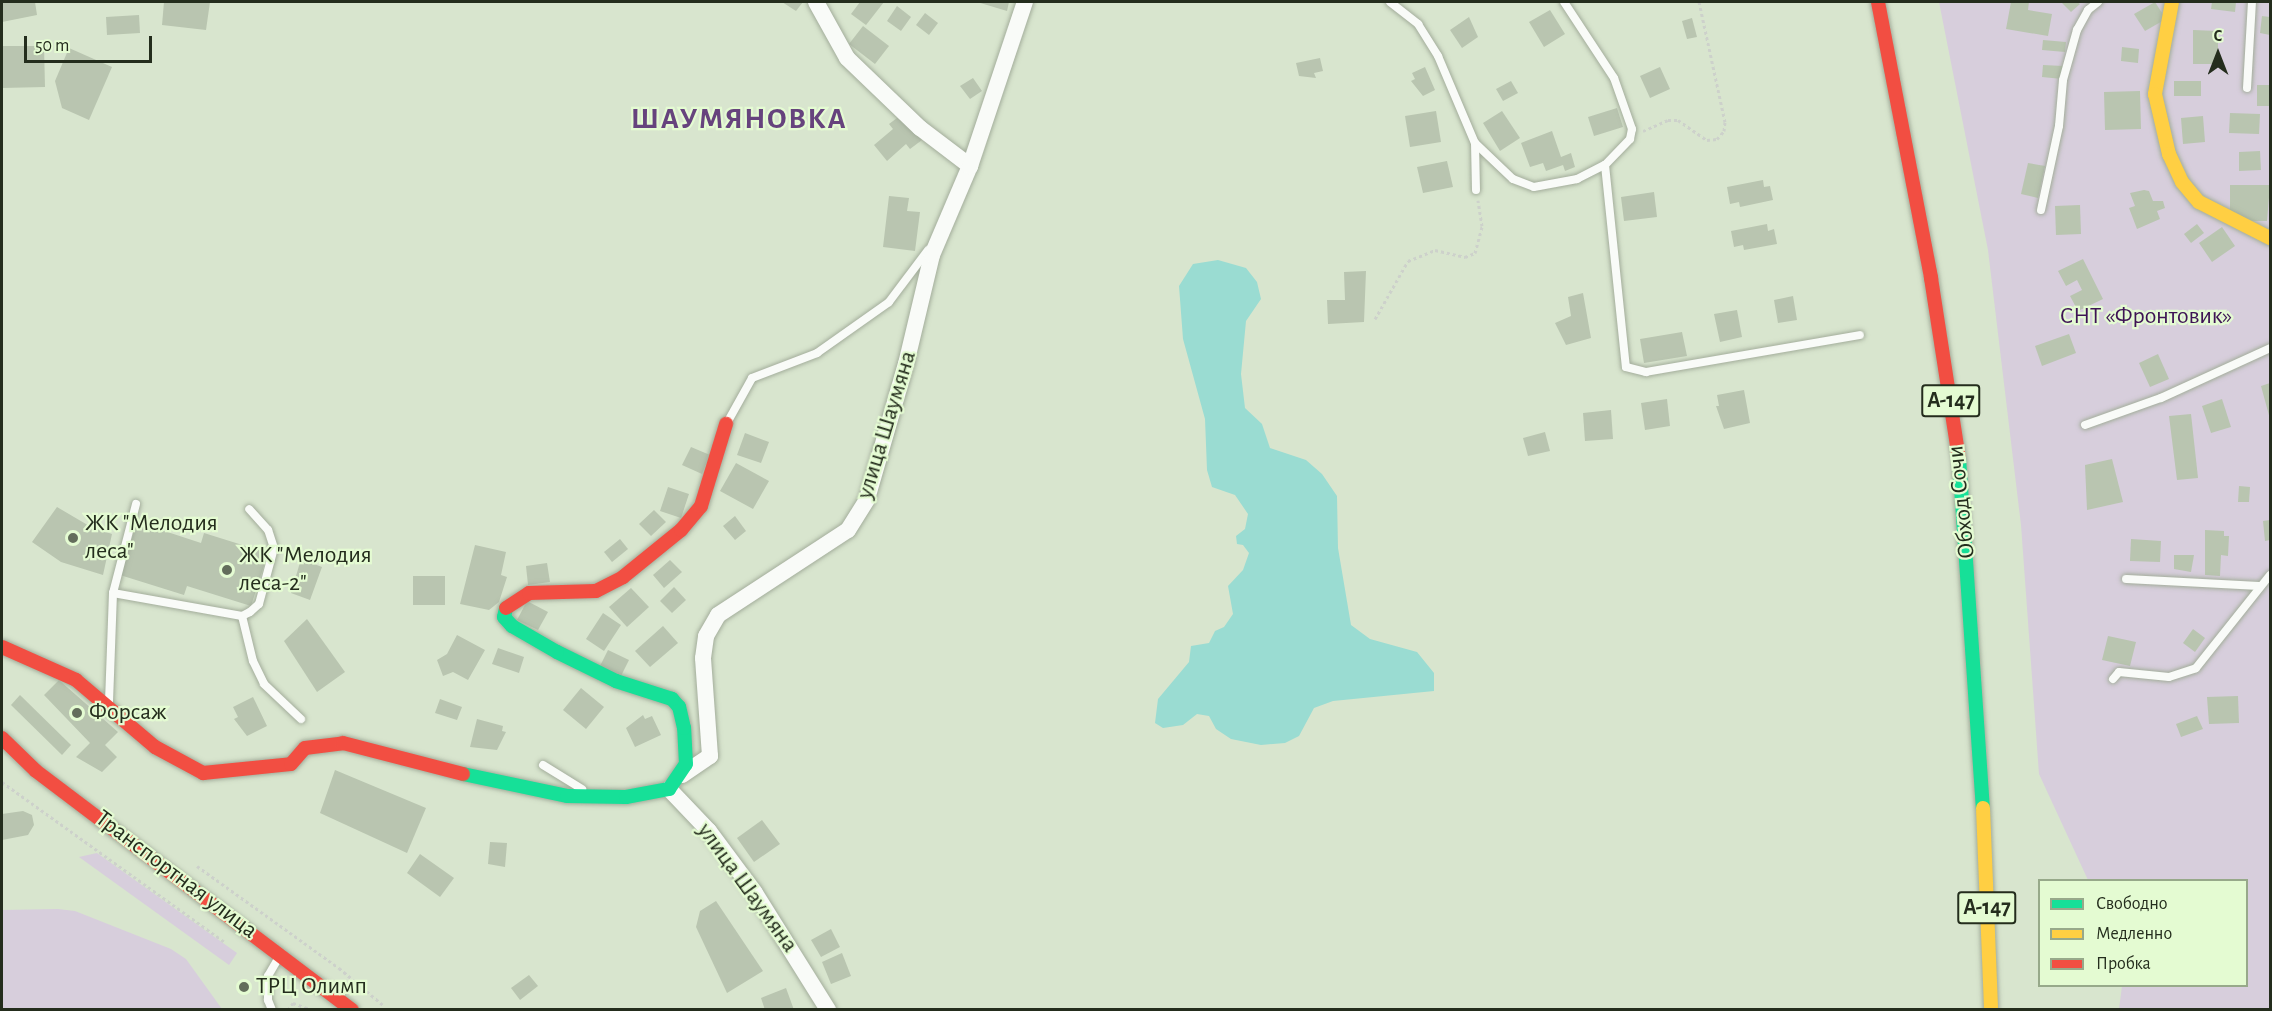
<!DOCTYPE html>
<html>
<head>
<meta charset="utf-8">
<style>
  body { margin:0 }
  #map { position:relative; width:2272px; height:1011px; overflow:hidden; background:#d8e5ce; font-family:"Alegreya Sans",sans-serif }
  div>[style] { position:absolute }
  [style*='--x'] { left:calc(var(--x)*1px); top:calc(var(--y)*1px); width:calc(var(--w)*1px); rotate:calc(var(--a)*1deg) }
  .green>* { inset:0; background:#d7cedc }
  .water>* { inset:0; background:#9adcd2 }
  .building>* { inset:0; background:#b9c5b0 }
  .path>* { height:3px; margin-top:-1.5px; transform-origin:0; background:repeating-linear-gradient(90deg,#cdd1cb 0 3px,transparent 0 6px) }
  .roads { filter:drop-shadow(0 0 2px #a3ad9b) drop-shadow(0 0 2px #a3ad9b) }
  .lane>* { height:8px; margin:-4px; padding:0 4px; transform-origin:4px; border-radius:4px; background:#f9fbf8 }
  .street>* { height:16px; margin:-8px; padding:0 8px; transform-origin:8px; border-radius:8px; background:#f9fbf8 }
  .fast>* { height:14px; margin:-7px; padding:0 7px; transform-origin:7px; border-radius:7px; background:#16e098 }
  .slow>* { height:14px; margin:-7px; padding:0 7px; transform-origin:7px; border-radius:7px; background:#ffcf43 }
  .jam>* { height:14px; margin:-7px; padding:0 7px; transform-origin:7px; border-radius:7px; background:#f24e42 }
  .dots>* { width:16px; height:16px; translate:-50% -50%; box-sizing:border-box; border:3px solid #e4fbd2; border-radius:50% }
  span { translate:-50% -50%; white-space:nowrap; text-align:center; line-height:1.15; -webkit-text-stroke:4.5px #e4fbd2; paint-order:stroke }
  .shield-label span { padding:2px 4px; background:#e4fbd2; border:2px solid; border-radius:4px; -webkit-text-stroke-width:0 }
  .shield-label { font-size:22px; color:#242d1d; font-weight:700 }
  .park-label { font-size:24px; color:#3e1355 }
  .street-label { font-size:24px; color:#242d1d }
  .poi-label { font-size:24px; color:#242d1d }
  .left { translate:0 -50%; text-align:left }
  .district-label { font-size:30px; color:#66437d; font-weight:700; letter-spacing:1.5px }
  .frame { position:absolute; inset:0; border:3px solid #242d1d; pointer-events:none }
  .legend { position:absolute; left:2038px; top:879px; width:210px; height:108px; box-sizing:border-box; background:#e4fbd2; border:2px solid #97a98a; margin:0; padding:8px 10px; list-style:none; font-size:18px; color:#242d1d }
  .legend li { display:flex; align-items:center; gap:12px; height:30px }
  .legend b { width:30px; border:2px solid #97a98a }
  .north { position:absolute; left:2188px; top:24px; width:60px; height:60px; -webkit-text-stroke:4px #e4fbd2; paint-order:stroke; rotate:0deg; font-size:16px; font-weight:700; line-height:24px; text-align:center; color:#242d1d }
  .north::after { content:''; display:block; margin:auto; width:21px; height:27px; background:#242d1d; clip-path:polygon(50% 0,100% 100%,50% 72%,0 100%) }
  .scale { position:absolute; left:24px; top:36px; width:128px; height:27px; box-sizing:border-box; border:3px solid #242d1d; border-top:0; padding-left:8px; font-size:18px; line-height:21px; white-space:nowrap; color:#242d1d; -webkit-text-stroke:4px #e4fbd2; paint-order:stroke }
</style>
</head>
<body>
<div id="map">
  <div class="green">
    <div style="clip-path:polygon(1939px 2px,2270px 2px,2270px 1009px,2119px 1009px,2122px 986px,2246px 986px,2246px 880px,2088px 880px,2039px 774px,2021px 525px,1988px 250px)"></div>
    <div style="clip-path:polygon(97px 853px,237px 953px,229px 965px,79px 857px)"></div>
    <div style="clip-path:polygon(58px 909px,75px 911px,171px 949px,186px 959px,222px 1009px,2px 1009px,2px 910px)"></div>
  </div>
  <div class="water">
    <div style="clip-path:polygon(1218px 260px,1246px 268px,1257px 282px,1261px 299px,1246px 321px,1241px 374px,1245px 408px,1262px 424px,1270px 448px,1306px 460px,1322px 474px,1337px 496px,1338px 548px,1351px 625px,1370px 639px,1417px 652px,1434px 673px,1434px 691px,1333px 701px,1314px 708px,1299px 736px,1285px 743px,1261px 745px,1231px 739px,1216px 729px,1209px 716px,1197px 714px,1183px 725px,1163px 728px,1155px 723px,1158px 699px,1189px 662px,1191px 646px,1209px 643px,1215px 631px,1224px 627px,1233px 614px,1228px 586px,1243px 570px,1249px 553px,1243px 545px,1237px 544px,1236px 536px,1245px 529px,1248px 514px,1235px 495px,1212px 487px,1207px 470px,1205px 419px,1183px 339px,1179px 286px,1193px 264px)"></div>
  </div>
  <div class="building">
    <div style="clip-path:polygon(2px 2px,35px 2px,37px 15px,2px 22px)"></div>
    <div style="clip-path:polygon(164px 2px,210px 2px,206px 30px,162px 25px)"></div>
    <div style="clip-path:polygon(782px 2px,803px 2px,796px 11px)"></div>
    <div style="clip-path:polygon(860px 2px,884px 2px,866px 25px,851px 14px)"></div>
    <div style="clip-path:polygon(977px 2px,1009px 2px,1007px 11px)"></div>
    <div style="clip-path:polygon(2011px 2px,2029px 2px,2028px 10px,2052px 14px,2048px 36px,2006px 29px)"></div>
    <div style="clip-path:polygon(2061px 2px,2077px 2px,2080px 4px,2071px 12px)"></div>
    <div style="clip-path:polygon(2155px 2px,2166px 19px,2145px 31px,2134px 14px)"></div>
    <div style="clip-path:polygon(2212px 2px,2236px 2px,2235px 12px,2211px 9px)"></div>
    <div style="clip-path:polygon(897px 6px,911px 17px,901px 31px,887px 21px)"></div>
    <div style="clip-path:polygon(1550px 10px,1565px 34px,1544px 47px,1529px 22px)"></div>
    <div style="clip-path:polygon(925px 13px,938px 23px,929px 35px,916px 25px)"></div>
    <div style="clip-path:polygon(139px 15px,140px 33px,107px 35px,106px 17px)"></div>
    <div style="clip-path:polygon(2262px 16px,2270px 17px,2270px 35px,2260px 33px)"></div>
    <div style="clip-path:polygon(1469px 17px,1478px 37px,1462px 48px,1450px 30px)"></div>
    <div style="clip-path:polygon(1692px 18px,1697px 37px,1687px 39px,1682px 21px)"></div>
    <div style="clip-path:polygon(863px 26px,889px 46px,875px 64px,849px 44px)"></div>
    <div style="clip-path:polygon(2193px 30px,2218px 31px,2218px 64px,2193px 64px)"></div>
    <div style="clip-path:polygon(2043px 40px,2066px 42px,2065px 52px,2042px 50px)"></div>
    <div style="clip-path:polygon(2px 46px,44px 46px,45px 87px,2px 88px)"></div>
    <div style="clip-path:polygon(2122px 47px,2139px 49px,2138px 63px,2121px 61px)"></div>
    <div style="clip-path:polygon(69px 48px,112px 67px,89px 120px,62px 108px,55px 81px)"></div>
    <div style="clip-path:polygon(1320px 58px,1323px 71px,1314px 73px,1316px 78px,1299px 76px,1296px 63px)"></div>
    <div style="clip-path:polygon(2043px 65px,2063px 66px,2062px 79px,2042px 77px)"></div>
    <div style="clip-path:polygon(1425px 67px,1435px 90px,1423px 96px,1411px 81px,1415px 79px,1412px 73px)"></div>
    <div style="clip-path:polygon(1660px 67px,1670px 89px,1650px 98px,1640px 76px)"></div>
    <div style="clip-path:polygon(973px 78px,982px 91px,970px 99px,960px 86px)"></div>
    <div style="clip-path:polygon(1511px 81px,1518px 93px,1503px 101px,1496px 89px)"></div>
    <div style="clip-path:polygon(2174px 81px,2201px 81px,2201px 96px,2174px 96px)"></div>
    <div style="clip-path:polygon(2257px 85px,2270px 85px,2270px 106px,2257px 106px)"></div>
    <div style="clip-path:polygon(2140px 91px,2141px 129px,2105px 130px,2104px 92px)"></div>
    <div style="clip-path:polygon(1617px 108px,1623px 127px,1594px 136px,1588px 117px)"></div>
    <div style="clip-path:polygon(1436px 111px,1441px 142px,1410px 147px,1405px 116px)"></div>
    <div style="clip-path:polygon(1502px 111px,1520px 138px,1500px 151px,1483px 123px)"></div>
    <div style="clip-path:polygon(2230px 113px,2260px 114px,2259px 134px,2229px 133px)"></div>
    <div style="clip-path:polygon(901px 115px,922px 140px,910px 149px,906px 144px,887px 161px,874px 145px,893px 129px,889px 124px)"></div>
    <div style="clip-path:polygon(2203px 116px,2205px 142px,2183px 144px,2181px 118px)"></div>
    <div style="clip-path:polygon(1552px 131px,1561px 157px,1571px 153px,1575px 167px,1565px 171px,1563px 165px,1546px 171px,1543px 163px,1530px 167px,1521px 143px)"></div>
    <div style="clip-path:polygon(2260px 151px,2261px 170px,2239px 171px,2239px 152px)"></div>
    <div style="clip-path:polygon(1447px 161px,1453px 187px,1423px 193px,1417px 167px)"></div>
    <div style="clip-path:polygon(2028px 163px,2045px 166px,2038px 198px,2021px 194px)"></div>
    <div style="clip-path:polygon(1763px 180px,1764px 187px,1770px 186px,1773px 200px,1740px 207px,1739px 202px,1730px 204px,1727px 187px)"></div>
    <div style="clip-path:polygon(2230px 185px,2270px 185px,2267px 221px,2247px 221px,2230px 215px)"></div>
    <div style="clip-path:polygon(2144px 190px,2149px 191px,2153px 201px,2163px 201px,2165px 208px,2157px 211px,2160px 219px,2137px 229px,2129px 208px,2135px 206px,2130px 193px)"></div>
    <div style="clip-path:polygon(1654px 192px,1657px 217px,1624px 221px,1621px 197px)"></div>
    <div style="clip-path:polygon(889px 196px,909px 198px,907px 211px,920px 212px,915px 251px,883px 247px)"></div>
    <div style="clip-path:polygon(2080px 205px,2081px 234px,2056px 235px,2055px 206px)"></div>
    <div style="clip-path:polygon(1767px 224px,1768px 231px,1774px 229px,1777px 244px,1744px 250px,1743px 245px,1734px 247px,1731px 231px)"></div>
    <div style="clip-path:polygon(2197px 224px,2204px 233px,2191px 243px,2184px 234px)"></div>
    <div style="clip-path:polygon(2222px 227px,2235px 246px,2212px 262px,2199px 243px)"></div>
    <div style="clip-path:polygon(2083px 259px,2103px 299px,2078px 311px,2070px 296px,2082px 290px,2077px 280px,2066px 286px,2058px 271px)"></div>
    <div style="clip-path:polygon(1366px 271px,1364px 322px,1328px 324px,1327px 300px,1345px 300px,1344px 272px)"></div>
    <div style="clip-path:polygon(1583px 293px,1591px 338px,1566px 345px,1555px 323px,1571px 316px,1568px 297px)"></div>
    <div style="clip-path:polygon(1793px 296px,1797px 320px,1778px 323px,1774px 300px)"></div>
    <div style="clip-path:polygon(1737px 310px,1742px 337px,1720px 342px,1714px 314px)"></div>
    <div style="clip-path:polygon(1682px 332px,1687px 356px,1644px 363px,1640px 339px)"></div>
    <div style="clip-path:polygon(2069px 334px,2076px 353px,2042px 366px,2035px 346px)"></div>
    <div style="clip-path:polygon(2158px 354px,2169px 379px,2150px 387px,2139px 363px)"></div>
    <div style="clip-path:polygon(2270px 383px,2270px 419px,2261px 386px)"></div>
    <div style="clip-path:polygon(1744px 390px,1750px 423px,1724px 429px,1716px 406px,1719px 406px,1717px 395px)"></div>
    <div style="clip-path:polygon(1667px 399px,1670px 426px,1645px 430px,1641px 403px)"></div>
    <div style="clip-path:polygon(2222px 399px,2231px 427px,2211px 433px,2202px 406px)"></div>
    <div style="clip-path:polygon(1611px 410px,1613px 439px,1585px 441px,1583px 413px)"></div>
    <div style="clip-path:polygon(2191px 414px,2198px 478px,2177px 480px,2169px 416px)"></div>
    <div style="clip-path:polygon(1545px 432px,1550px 451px,1528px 456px,1523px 438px)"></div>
    <div style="clip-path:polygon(745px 433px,769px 442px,761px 463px,737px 455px)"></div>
    <div style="clip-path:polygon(691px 447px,710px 455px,702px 474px,682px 465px)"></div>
    <div style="clip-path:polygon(2112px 459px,2123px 502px,2087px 510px,2085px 465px)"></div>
    <div style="clip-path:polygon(736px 463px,769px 481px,753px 509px,720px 491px)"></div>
    <div style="clip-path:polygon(2239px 486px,2250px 487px,2249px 502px,2238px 502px)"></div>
    <div style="clip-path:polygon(668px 487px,689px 494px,681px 518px,660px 511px)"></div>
    <div style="clip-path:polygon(57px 507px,91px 527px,112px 534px,103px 575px,61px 562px,32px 542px)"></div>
    <div style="clip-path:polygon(654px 510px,666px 522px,651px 536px,639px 524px)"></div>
    <div style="clip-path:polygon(735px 516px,746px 531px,735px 540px,723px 526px)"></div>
    <div style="clip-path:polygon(2270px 520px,2270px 540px,2265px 541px,2263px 521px)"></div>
    <div style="clip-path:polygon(137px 522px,201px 543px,204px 533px,268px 553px,251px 606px,187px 586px,184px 595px,120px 575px)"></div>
    <div style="clip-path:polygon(2205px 530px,2224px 531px,2224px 536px,2229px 536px,2228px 556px,2221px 555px,2220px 576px,2205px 575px)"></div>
    <div style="clip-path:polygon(620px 539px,628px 549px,612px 562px,604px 552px)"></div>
    <div style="clip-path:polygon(2131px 539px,2161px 541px,2160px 562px,2130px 561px)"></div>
    <div style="clip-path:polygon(475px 545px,506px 552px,501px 575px,507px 577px,499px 602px,489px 610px,460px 604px)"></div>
    <div style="clip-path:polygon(2174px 555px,2194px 555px,2191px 572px,2174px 569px)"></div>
    <div style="clip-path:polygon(301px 559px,322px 567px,310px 600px,291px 593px)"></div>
    <div style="clip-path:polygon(670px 560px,682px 572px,664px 588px,653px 575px)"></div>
    <div style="clip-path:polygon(547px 563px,550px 582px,528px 585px,526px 566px)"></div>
    <div style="clip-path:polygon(413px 576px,445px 576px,445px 605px,413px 605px)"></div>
    <div style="clip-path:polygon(674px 587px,686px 600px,672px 613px,660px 601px)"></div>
    <div style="clip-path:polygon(631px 588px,649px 607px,627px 627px,609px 607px)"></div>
    <div style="clip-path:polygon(527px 601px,548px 612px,538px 630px,517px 620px)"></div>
    <div style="clip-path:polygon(603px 613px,621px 625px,604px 651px,586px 639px)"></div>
    <div style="clip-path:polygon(307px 619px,345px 672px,317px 692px,284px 641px)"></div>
    <div style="clip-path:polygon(663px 626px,678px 643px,650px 667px,635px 651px)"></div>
    <div style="clip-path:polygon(2193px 629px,2205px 638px,2195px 652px,2183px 643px)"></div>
    <div style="clip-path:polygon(457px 635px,485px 650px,468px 680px,453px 672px,443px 676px,437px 660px,447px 654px)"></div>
    <div style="clip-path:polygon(2108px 636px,2136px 642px,2130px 666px,2102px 660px)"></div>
    <div style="clip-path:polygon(498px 648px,524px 657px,519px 673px,492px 664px)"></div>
    <div style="clip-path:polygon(608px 650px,629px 660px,621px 676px,600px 666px)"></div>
    <div style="clip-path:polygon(59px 680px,118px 732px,105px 745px,117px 757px,102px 772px,76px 757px,90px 743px,44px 695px)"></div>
    <div style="clip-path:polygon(581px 688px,604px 707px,586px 729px,563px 710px)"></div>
    <div style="clip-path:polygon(20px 695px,71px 745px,62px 755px,11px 705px)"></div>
    <div style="clip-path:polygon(2238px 696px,2239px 723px,2209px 724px,2207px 697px)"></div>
    <div style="clip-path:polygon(253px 697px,267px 726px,247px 736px,234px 719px,238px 717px,233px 707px)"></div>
    <div style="clip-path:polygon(440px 699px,462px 707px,457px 720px,435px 713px)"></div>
    <div style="clip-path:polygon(643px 715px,645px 719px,652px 716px,661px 735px,635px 747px,626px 728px)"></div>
    <div style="clip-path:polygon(2197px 716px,2203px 729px,2181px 737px,2176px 724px)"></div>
    <div style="clip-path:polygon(477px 719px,503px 726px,502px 731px,506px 732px,497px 750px,470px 747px)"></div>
    <div style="clip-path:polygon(335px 770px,426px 808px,407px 853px,320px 813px)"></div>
    <div style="clip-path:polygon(23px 811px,32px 815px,34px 825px,28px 835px,2px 840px,2px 814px)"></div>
    <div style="clip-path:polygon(762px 820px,780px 844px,754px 862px,737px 838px)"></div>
    <div style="clip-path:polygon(490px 842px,507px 843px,505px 867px,488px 864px)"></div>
    <div style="clip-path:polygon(420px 854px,454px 878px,440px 897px,407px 873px)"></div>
    <div style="clip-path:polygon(716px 901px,763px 971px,727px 993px,696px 927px,700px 911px)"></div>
    <div style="clip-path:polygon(831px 929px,840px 947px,821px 957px,811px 940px)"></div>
    <div style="clip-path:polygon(842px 953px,851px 976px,831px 984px,822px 962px)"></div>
    <div style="clip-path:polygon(529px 975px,538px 986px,520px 1000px,511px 988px)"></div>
    <div style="clip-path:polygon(786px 988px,794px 1010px,765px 1010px,761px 998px)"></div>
  </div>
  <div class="path">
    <div style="--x:1643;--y:131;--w:27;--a:-24"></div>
    <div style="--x:1668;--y:120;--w:10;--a:0"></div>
    <div style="--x:1678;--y:120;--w:35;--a:35"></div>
    <div style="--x:1707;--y:140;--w:10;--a:-6"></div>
    <div style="--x:1717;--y:139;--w:11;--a:-49"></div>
    <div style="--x:1724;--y:131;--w:9;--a:-84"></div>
    <div style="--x:1725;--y:122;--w:123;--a:-102.2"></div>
    <div style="--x:1375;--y:319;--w:67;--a:-60.4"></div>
    <div style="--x:1408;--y:261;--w:29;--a:-22"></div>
    <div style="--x:1435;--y:250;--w:31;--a:13"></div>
    <div style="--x:1465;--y:257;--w:11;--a:-22"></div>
    <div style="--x:1475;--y:253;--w:28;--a:-75"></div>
    <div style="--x:1482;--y:226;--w:26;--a:-99"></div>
    <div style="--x:2;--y:782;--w:274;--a:35.7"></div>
    <div style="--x:197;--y:866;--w:175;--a:35.7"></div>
    <div style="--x:339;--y:968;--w:57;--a:40.1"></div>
    <div style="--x:288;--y:1010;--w:9;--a:-54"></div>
    <div style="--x:293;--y:1003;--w:20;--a:20"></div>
  </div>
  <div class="roads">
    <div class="lane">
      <div style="--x:1390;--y:2;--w:36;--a:38"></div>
      <div style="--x:1418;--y:24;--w:38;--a:58"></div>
      <div style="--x:1438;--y:56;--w:95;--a:67"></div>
      <div style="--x:1475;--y:143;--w:52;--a:43.5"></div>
      <div style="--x:1513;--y:179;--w:22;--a:21"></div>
      <div style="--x:1534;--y:187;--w:44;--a:-10.5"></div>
      <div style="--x:1577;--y:179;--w:31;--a:-27"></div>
      <div style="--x:1605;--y:165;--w:36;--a:-46"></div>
      <div style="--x:1630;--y:139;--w:10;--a:-79"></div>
      <div style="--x:1632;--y:129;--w:54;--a:-109.4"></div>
      <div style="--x:1614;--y:78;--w:91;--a:-123.3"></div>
      <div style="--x:2247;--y:88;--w:86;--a:-86.7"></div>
      <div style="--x:1475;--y:143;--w:47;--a:88.8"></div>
      <div style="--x:1605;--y:165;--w:203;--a:84.1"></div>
      <div style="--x:1626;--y:367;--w:21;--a:14"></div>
      <div style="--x:1646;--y:372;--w:217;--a:-9.8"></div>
      <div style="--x:2041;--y:210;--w:86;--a:-77.9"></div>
      <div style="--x:2059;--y:126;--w:46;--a:-85"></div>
      <div style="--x:2063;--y:80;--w:52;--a:-74.4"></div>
      <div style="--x:2077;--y:30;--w:23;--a:-61"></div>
      <div style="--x:2088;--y:10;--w:13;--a:-39"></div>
      <div style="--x:727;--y:423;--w:51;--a:-60.9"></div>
      <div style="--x:752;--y:378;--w:70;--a:-21"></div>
      <div style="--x:817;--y:353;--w:88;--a:-35.3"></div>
      <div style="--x:889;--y:302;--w:65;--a:-53.1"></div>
      <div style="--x:2085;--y:425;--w:81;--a:-19.6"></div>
      <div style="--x:2161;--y:398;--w:120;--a:-24.6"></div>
      <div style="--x:2126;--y:579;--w:134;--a:3"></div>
      <div style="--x:113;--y:593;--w:131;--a:10.1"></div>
      <div style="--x:242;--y:616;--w:9;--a:-27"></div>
      <div style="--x:250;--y:612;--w:12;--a:-42"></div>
      <div style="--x:259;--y:604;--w:58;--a:-75"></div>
      <div style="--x:274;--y:548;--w:19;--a:-108"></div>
      <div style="--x:268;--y:530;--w:28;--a:-132"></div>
      <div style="--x:242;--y:616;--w:46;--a:76.3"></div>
      <div style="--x:253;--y:661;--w:25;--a:64"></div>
      <div style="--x:264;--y:684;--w:51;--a:43.4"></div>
      <div style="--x:2113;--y:679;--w:9;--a:-49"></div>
      <div style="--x:2119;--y:672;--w:50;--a:5.7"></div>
      <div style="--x:2169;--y:677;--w:28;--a:-18"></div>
      <div style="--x:2196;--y:668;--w:119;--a:-51.5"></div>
      <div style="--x:109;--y:702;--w:109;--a:-87.9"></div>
      <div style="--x:113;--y:593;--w:92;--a:-75.5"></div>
      <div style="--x:543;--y:765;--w:46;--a:31.6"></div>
      <div style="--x:272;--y:1010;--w:11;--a:-112"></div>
      <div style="--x:268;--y:1000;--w:24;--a:-90"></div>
      <div style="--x:268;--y:976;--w:22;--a:-60"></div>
    </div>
    <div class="street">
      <div style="--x:816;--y:2;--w:64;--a:61"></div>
      <div style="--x:847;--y:58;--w:101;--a:43.8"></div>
      <div style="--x:920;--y:128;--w:63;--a:37.2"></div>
      <div style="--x:682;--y:775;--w:34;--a:-34"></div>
      <div style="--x:710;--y:756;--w:98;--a:-94.1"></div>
      <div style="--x:703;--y:658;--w:22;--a:-82"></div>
      <div style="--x:706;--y:636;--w:24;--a:-60"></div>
      <div style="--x:718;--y:615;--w:155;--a:-33.2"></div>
      <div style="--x:848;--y:530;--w:36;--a:-58"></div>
      <div style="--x:867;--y:499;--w:141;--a:-73.9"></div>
      <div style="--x:906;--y:364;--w:112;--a:-76.6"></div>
      <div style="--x:932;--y:255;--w:97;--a:-66.9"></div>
      <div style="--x:970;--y:166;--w:173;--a:-71.5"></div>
      <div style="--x:669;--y:789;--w:58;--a:46.4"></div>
      <div style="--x:709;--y:831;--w:77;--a:53.4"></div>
      <div style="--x:755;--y:893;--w:138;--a:58"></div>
    </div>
    <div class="fast">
      <div style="--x:1959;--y:458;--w:351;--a:86.1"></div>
      <div style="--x:463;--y:774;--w:106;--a:11.9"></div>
      <div style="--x:567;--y:796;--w:59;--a:1"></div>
      <div style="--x:626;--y:797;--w:44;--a:-10.5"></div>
      <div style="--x:669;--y:789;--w:30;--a:-56"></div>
      <div style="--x:686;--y:764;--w:36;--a:-93"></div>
      <div style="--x:684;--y:728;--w:22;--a:-103"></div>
      <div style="--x:679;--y:707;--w:11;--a:-131"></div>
      <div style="--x:672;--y:699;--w:59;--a:-162.2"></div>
      <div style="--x:616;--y:681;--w:66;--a:-153.8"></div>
      <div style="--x:557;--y:652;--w:52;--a:-150"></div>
      <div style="--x:512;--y:626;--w:12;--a:-132"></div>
      <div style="--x:504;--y:617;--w:9;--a:-77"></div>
    </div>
    <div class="slow">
      <div style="--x:2172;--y:2;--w:94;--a:100.5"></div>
      <div style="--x:2155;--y:94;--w:62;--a:76.9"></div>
      <div style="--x:2169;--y:154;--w:31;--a:65"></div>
      <div style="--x:2182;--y:182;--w:26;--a:50"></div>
      <div style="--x:2199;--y:202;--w:80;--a:26.9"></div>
      <div style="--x:1983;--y:808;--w:202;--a:87.7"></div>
    </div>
    <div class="jam">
      <div style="--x:1878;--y:2;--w:281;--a:79.1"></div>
      <div style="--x:1931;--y:278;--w:182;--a:81.2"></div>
      <div style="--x:506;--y:608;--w:27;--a:-33"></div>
      <div style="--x:529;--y:593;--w:67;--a:-1.7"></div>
      <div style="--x:596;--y:591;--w:30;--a:-27"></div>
      <div style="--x:623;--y:577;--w:75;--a:-39"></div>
      <div style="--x:681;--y:530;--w:31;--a:-50"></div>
      <div style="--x:701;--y:506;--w:86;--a:-73"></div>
      <div style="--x:2;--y:647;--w:81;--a:24"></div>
      <div style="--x:76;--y:680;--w:104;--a:40.3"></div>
      <div style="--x:155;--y:747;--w:55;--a:28.4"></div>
      <div style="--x:203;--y:773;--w:88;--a:-5.8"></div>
      <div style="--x:291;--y:764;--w:21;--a:-49"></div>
      <div style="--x:305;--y:748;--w:38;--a:-7"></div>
      <div style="--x:343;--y:743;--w:124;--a:14.5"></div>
      <div style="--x:2;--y:738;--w:47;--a:44.1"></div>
      <div style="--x:36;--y:771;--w:396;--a:37.1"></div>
    </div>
  </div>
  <div class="dots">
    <div style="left:73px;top:538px;background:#636d5b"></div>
    <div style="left:227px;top:570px;background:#636d5b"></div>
    <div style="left:77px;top:713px;background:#636d5b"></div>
    <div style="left:244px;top:987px;background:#636d5b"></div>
  </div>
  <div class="shield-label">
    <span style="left:1951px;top:401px">А-147</span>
    <span style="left:1987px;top:908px">А-147</span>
  </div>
  <div class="park-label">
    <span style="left:2146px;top:317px">СНТ «Фронтовик»</span>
  </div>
  <div class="street-label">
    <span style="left:887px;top:425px;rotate:-73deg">улица Шаумяна</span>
    <span style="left:1962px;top:502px;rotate:-96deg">Обход Сочи</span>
    <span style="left:176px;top:875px;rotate:37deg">Транспортная улица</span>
    <span style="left:747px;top:888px;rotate:54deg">улица Шаумяна</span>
  </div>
  <div class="poi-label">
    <span class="left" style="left:85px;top:538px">ЖК "Мелодия<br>леса"</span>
    <span class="left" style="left:239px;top:570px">ЖК "Мелодия<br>леса-2"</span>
    <span class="left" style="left:89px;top:713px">Форсаж</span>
    <span class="left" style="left:256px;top:987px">ТРЦ Олимп</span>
  </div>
  <div class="district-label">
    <span style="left:739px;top:119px">ШАУМЯНОВКА</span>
  </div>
  <div class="frame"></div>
  <ul class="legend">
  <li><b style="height:8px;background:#16e098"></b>Свободно</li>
  <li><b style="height:8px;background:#ffcf43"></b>Медленно</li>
  <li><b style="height:8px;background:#f24e42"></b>Пробка</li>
  </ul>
  <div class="north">С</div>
  <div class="scale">50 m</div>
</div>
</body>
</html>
